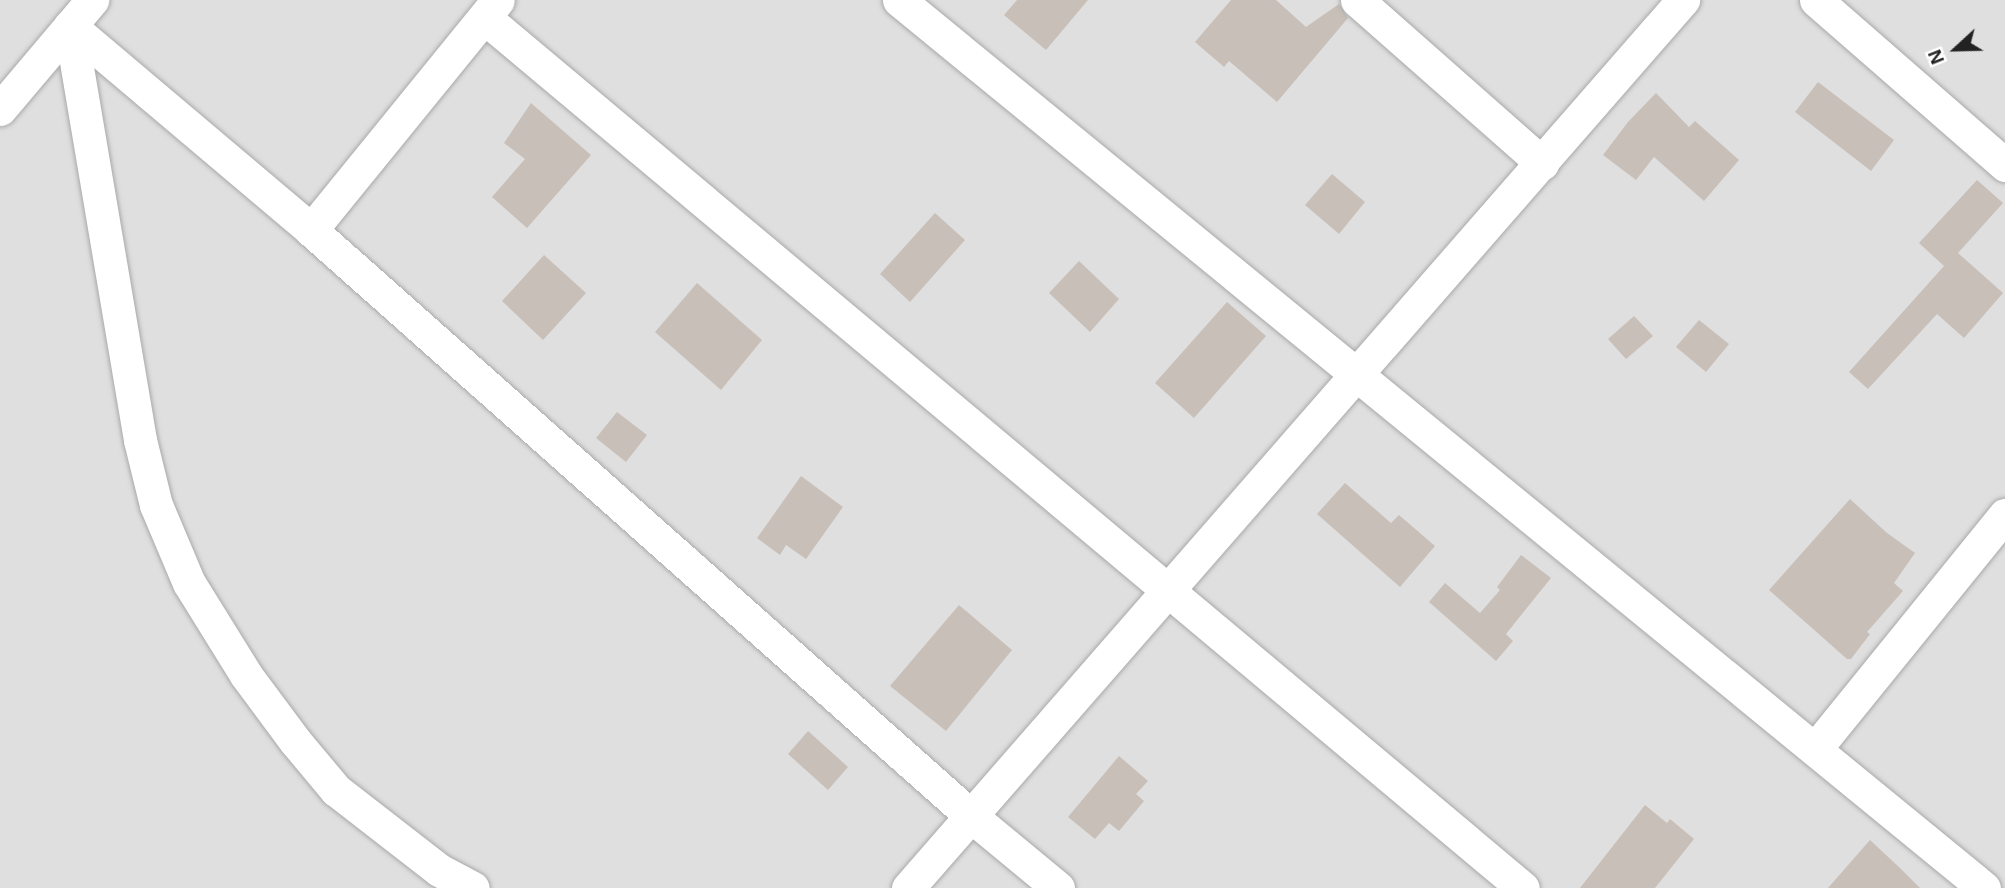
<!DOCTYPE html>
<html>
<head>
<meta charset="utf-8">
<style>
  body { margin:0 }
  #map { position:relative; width:2005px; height:888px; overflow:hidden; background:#f2efe9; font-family:Arial,sans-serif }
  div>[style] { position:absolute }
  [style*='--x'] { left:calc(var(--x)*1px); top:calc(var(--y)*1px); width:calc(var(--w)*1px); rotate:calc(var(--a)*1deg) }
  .residential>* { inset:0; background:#e0dfdf }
  .building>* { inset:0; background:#c7bfb8 }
  .roads { filter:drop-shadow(0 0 2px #a9a9a9) drop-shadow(0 0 2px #a9a9a9) }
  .street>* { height:33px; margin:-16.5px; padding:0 16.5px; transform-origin:16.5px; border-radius:16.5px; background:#fff }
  span { translate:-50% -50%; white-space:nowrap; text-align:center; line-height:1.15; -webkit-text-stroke:5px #fff; paint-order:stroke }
  .north { position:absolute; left:1921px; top:14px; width:70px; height:70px; -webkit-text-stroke:5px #fff; paint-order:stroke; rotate:248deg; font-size:19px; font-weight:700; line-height:28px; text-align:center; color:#222 }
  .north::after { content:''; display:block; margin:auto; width:24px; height:32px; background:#222; clip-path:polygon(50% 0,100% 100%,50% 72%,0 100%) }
</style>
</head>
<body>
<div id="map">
  <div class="residential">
    <div style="clip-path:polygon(0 0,2005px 0,2005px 888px,0 888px)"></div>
  </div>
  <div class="building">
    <div style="clip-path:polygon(1017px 0,1088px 0,1046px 50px,1004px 15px)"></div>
    <div style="clip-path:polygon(1231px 0,1276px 0,1306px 27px,1339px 4px,1348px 18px,1277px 102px,1229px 61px,1224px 67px,1195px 42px)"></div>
    <div style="clip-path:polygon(1818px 82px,1894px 140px,1871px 171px,1795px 112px)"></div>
    <div style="clip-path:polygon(1656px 93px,1689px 127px,1695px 121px,1739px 160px,1704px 201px,1654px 157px,1636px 180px,1603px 155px,1628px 122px)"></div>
    <div style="clip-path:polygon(531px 103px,591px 155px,527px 228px,492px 197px,525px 159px,504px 143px)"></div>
    <div style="clip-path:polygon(1332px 174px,1365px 202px,1339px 234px,1305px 205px)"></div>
    <div style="clip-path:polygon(1977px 180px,2003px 203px,1958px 253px,2003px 293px,1964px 338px,1937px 314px,1868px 389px,1849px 372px,1944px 266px,1919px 243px)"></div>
    <div style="clip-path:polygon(935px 213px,965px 240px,910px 302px,880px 274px)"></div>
    <div style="clip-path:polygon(544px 255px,586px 293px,543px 340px,502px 301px)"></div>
    <div style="clip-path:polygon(1079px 261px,1119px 299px,1090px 332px,1049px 293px)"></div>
    <div style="clip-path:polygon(697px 283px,762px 340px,721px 390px,655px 332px)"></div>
    <div style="clip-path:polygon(1227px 302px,1266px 336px,1194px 418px,1155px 383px)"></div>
    <div style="clip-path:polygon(1634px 316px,1653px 336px,1626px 359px,1608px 339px)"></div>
    <div style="clip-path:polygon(1699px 320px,1729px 344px,1706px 372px,1676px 347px)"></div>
    <div style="clip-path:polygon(617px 412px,647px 435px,626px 462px,596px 438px)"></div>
    <div style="clip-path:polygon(801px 476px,843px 507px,806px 559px,786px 545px,780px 555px,757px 538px)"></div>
    <div style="clip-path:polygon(1345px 483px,1391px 523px,1399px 515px,1435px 546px,1400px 587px,1317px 514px)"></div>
    <div style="clip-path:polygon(1850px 499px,1887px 533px,1915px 553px,1894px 583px,1903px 591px,1867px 632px,1870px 634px,1851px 659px,1847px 659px,1769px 590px)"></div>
    <div style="clip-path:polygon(1521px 555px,1551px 578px,1506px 634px,1513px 641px,1496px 661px,1429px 602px,1445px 583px,1480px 613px,1500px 590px,1497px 587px)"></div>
    <div style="clip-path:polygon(959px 605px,1012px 650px,946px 731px,890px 686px)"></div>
    <div style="clip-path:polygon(808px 731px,848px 767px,828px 790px,788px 754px)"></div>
    <div style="clip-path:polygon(1119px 756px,1148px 781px,1136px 794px,1144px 801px,1119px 831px,1109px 823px,1095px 839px,1068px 817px)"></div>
    <div style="clip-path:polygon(1645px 805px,1667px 823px,1670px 819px,1694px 839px,1655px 888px,1580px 888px)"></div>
    <div style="clip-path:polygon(1870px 840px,1900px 868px,1920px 888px,1828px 888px)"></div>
  </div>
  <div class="roads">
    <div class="street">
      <div style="--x:899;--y:0;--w:1402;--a:39.3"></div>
      <div style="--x:1357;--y:0;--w:247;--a:41.4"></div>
      <div style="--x:1816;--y:0;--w:251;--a:41.1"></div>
      <div style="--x:485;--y:18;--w:1354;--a:39.97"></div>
      <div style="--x:70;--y:26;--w:316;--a:40.2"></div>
      <div style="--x:311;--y:230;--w:883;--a:41.6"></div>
      <div style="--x:971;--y:816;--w:113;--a:39.6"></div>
      <div style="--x:70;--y:26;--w:420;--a:80.4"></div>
      <div style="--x:140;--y:440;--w:67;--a:76.2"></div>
      <div style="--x:156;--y:505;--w:85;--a:67.1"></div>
      <div style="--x:189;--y:583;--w:108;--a:58.2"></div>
      <div style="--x:246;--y:675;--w:82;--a:53.4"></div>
      <div style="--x:295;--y:741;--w:64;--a:50.1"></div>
      <div style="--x:336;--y:790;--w:130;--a:37.8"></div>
      <div style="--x:439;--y:870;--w:38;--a:28"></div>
      <div style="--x:0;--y:109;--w:143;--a:-49.8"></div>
      <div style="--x:311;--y:230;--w:296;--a:-50.9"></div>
      <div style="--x:1816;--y:748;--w:300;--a:-51"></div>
      <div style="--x:908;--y:888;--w:1179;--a:-48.89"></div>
    </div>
  </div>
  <div class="north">N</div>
</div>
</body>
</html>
